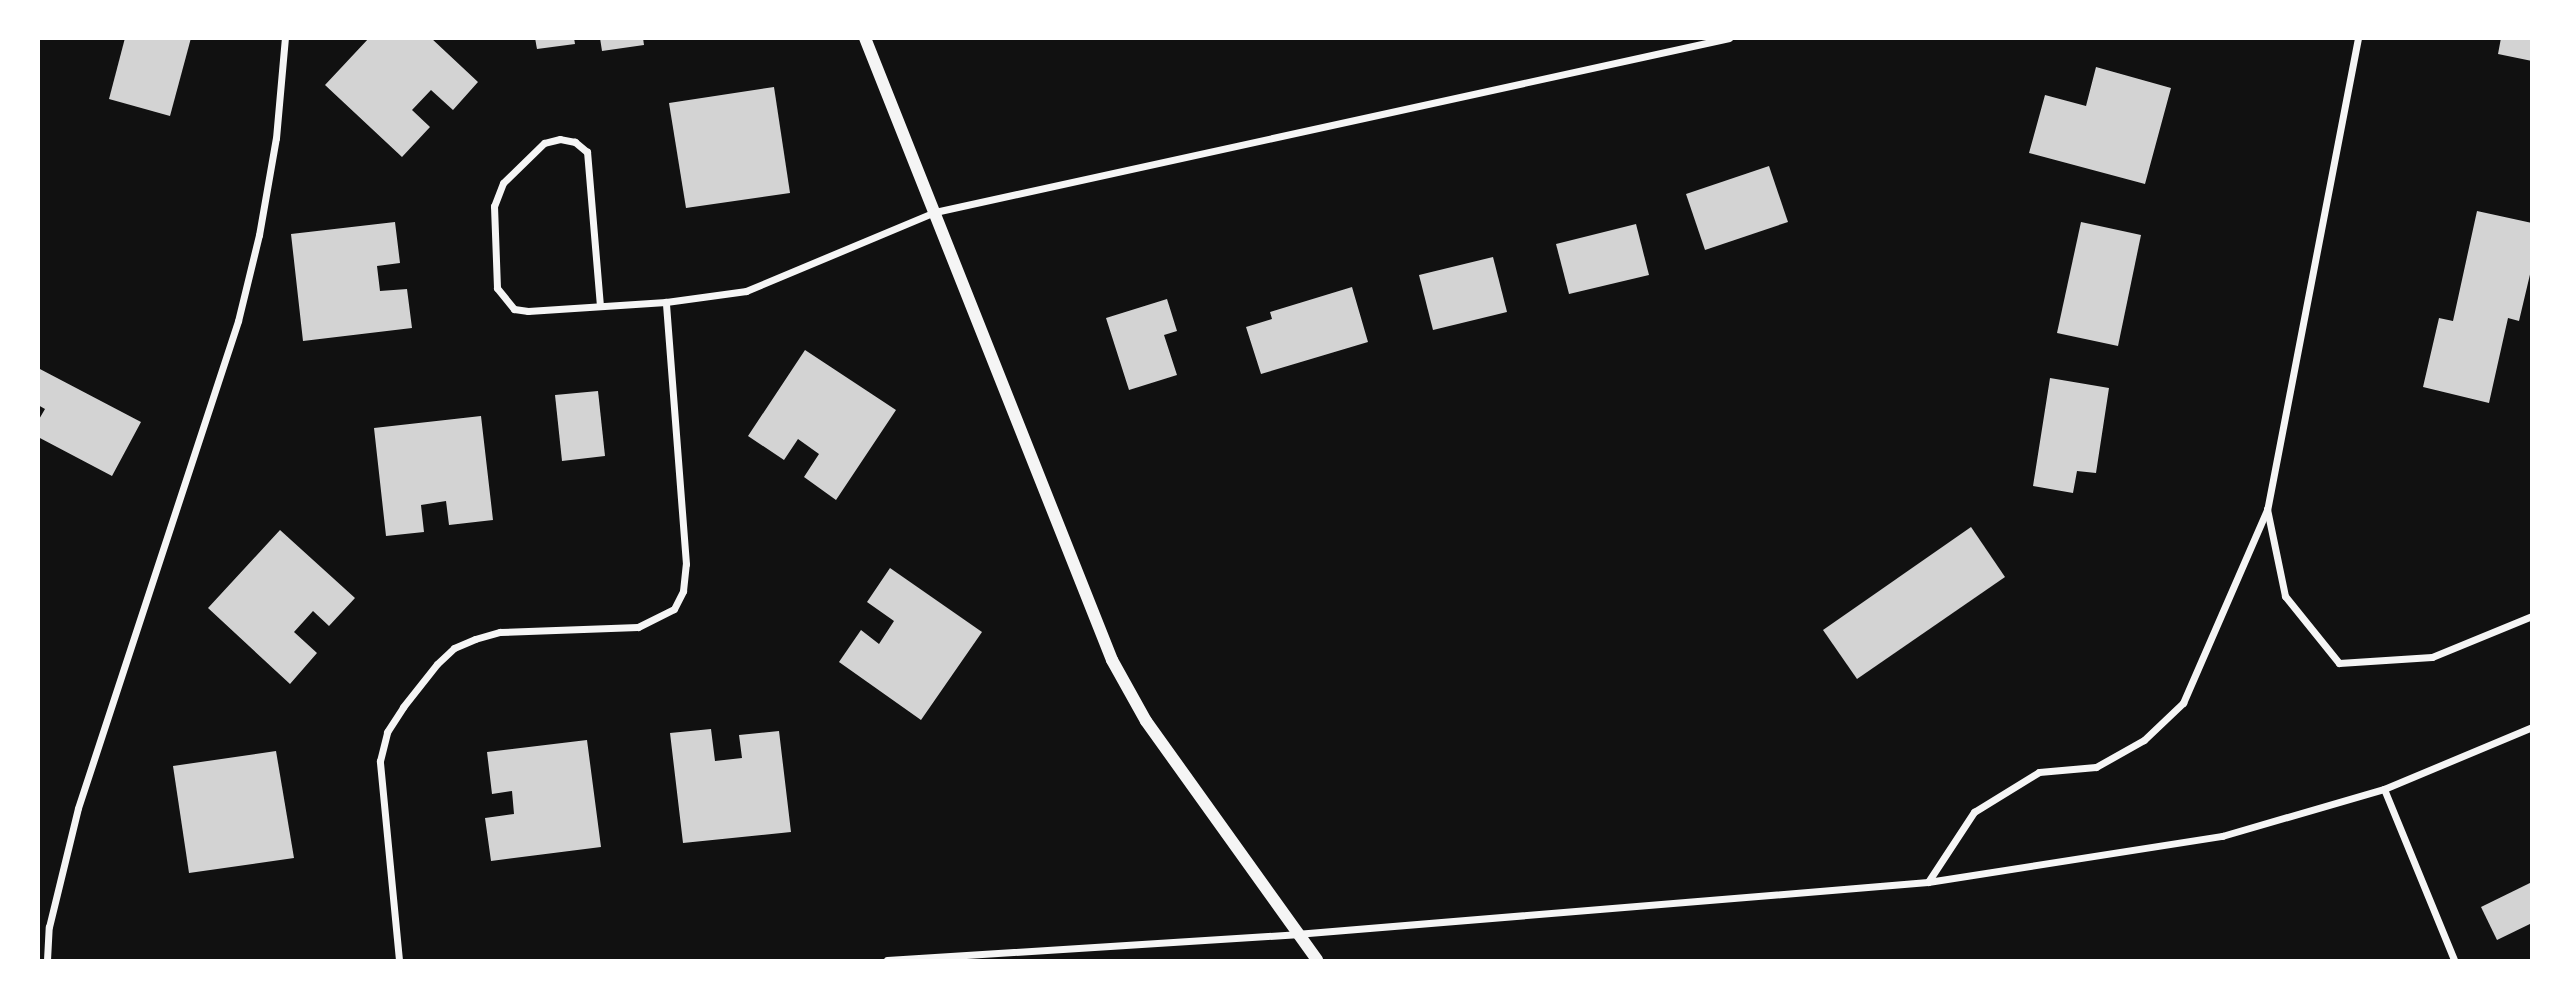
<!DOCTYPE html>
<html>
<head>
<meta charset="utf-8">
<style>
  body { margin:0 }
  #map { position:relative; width:2570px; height:999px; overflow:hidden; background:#111; font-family:Helvetica,sans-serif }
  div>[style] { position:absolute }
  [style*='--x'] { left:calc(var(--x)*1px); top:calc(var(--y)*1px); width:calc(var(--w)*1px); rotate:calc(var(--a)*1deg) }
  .building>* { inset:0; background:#d3d3d3 }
  .minor>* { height:7px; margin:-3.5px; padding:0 3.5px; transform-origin:3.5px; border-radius:3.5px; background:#f5f5f5 }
  .tertiary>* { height:12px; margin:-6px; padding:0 6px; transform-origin:6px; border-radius:6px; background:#f5f5f5 }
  span { translate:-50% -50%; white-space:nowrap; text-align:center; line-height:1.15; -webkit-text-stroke:5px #fff; paint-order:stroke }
  .frame { position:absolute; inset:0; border:40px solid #fff; pointer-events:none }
</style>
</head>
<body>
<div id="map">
  <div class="building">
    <div style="clip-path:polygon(125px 38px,191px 38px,170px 116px,109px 99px)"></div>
    <div style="clip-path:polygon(369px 38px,431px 38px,478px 82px,453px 110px,431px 90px,412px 110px,430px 127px,402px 157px,325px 85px)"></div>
    <div style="clip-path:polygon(535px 38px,574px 38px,575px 44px,537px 49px)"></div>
    <div style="clip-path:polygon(600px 38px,643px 38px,644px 45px,602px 51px)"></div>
    <div style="clip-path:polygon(2501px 38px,2532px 38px,2532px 61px,2498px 54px)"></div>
    <div style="clip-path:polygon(2096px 67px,2171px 88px,2145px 184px,2029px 153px,2045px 95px,2086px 106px)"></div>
    <div style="clip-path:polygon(774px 87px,790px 193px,686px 208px,669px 103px)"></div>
    <div style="clip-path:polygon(1769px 166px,1788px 222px,1705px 250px,1686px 194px)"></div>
    <div style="clip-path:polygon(2477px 211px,2532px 223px,2532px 266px,2519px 321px,2508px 318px,2489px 403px,2423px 387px,2439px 318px,2453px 321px)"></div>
    <div style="clip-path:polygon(395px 222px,400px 263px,377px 266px,380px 291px,407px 289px,412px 328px,303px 341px,291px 234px)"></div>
    <div style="clip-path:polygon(2081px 222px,2141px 235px,2118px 346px,2057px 333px)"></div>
    <div style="clip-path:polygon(1636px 224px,1649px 275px,1569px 294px,1556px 244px)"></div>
    <div style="clip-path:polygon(1493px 257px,1507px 312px,1433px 330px,1419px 275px)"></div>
    <div style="clip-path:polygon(1352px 287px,1368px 342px,1261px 374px,1246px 327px,1272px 319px,1270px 312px)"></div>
    <div style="clip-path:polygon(1167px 299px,1177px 331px,1164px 335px,1177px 375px,1129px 390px,1106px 318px)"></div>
    <div style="clip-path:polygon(805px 350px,896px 410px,836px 500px,804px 477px,819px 454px,798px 439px,784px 460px,748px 436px)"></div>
    <div style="clip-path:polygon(38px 368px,141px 422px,112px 476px,38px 437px,38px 421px,45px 409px,38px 405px)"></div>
    <div style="clip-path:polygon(2050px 378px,2109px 388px,2096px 473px,2077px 471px,2073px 493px,2033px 486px)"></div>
    <div style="clip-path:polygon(598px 391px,605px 456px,562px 461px,555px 395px)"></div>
    <div style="clip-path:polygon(481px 416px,493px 520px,449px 525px,446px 501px,421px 505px,424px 532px,386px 536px,374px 428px)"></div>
    <div style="clip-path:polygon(1971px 527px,2005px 577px,1857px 679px,1823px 630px)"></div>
    <div style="clip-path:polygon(280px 530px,355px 598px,329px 626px,313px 611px,294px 632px,317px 653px,290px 684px,208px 608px)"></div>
    <div style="clip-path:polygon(890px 568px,982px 632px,921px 720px,839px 662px,861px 630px,879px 644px,894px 621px,867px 602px)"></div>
    <div style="clip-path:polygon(711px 729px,715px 761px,742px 758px,739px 735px,779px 731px,791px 832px,683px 843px,670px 733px)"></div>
    <div style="clip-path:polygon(587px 740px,601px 847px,491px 861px,485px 818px,514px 814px,512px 791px,492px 794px,487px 752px)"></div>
    <div style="clip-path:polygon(276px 751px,294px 858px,189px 873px,173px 766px)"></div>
    <div style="clip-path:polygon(2532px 882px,2532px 923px,2497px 940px,2481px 907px)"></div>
  </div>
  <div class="minor">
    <div style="--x:2358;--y:38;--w:480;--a:100.9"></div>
    <div style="--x:2267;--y:509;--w:89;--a:78.3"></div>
    <div style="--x:2285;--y:596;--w:86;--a:51.1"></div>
    <div style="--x:2339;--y:663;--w:93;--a:-3.7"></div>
    <div style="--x:2432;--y:657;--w:108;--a:-22.3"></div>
    <div style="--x:600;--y:306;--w:155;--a:-94.8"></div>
    <div style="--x:587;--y:152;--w:16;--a:-140"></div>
    <div style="--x:575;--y:142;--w:15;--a:-169"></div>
    <div style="--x:560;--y:139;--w:16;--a:166"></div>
    <div style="--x:544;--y:143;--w:57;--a:135.7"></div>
    <div style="--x:503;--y:183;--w:25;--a:111"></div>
    <div style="--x:494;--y:206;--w:82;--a:87.9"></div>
    <div style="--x:497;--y:288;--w:27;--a:51"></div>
    <div style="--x:514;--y:309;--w:14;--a:8"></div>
    <div style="--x:528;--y:311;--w:138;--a:-3.7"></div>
    <div style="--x:666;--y:302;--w:81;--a:-7.8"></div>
    <div style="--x:746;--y:291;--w:205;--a:-22.7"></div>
    <div style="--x:935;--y:212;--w:813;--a:-12.36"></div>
    <div style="--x:2384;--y:789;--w:185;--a:67.7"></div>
    <div style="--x:1928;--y:882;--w:84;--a:-56.7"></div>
    <div style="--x:1974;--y:812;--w:76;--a:-31.6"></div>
    <div style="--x:2039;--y:772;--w:57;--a:-5"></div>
    <div style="--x:2096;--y:767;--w:55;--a:-29.4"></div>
    <div style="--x:2144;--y:740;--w:54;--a:-43.5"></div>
    <div style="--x:2183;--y:703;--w:210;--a:-66.5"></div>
    <div style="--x:47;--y:960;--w:33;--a:-87"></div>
    <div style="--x:49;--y:927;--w:122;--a:-76.3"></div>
    <div style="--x:78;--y:808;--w:513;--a:-71.81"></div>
    <div style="--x:238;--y:321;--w:89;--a:-76.3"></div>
    <div style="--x:259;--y:235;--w:98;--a:-80.1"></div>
    <div style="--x:276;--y:138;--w:100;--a:-84.9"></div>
    <div style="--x:399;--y:960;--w:200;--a:-95.5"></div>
    <div style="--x:380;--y:761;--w:30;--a:-76"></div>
    <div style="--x:387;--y:732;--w:30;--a:-57"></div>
    <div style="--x:403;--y:707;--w:55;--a:-51.7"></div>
    <div style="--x:437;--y:664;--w:23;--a:-43"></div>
    <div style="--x:454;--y:648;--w:23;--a:-23"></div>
    <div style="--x:475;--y:639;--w:26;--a:-16"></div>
    <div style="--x:500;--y:632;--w:138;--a:-2.1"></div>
    <div style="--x:638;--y:627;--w:40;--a:-26.6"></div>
    <div style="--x:674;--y:609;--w:20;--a:-63"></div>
    <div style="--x:683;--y:591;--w:27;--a:-84"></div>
    <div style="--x:686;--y:564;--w:263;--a:-94.4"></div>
    <div style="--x:887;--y:960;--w:410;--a:-3.6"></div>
    <div style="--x:1296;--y:934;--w:634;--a:-4.7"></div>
    <div style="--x:1928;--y:882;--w:298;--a:-8.9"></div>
    <div style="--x:2222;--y:836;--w:169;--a:-16.2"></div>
    <div style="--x:2384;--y:789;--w:160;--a:-22.7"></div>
  </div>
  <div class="tertiary">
    <div style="--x:865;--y:38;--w:669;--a:68.34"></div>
    <div style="--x:1112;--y:660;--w:70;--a:60.9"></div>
    <div style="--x:1146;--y:721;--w:294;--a:54.4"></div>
  </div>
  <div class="frame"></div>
</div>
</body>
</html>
